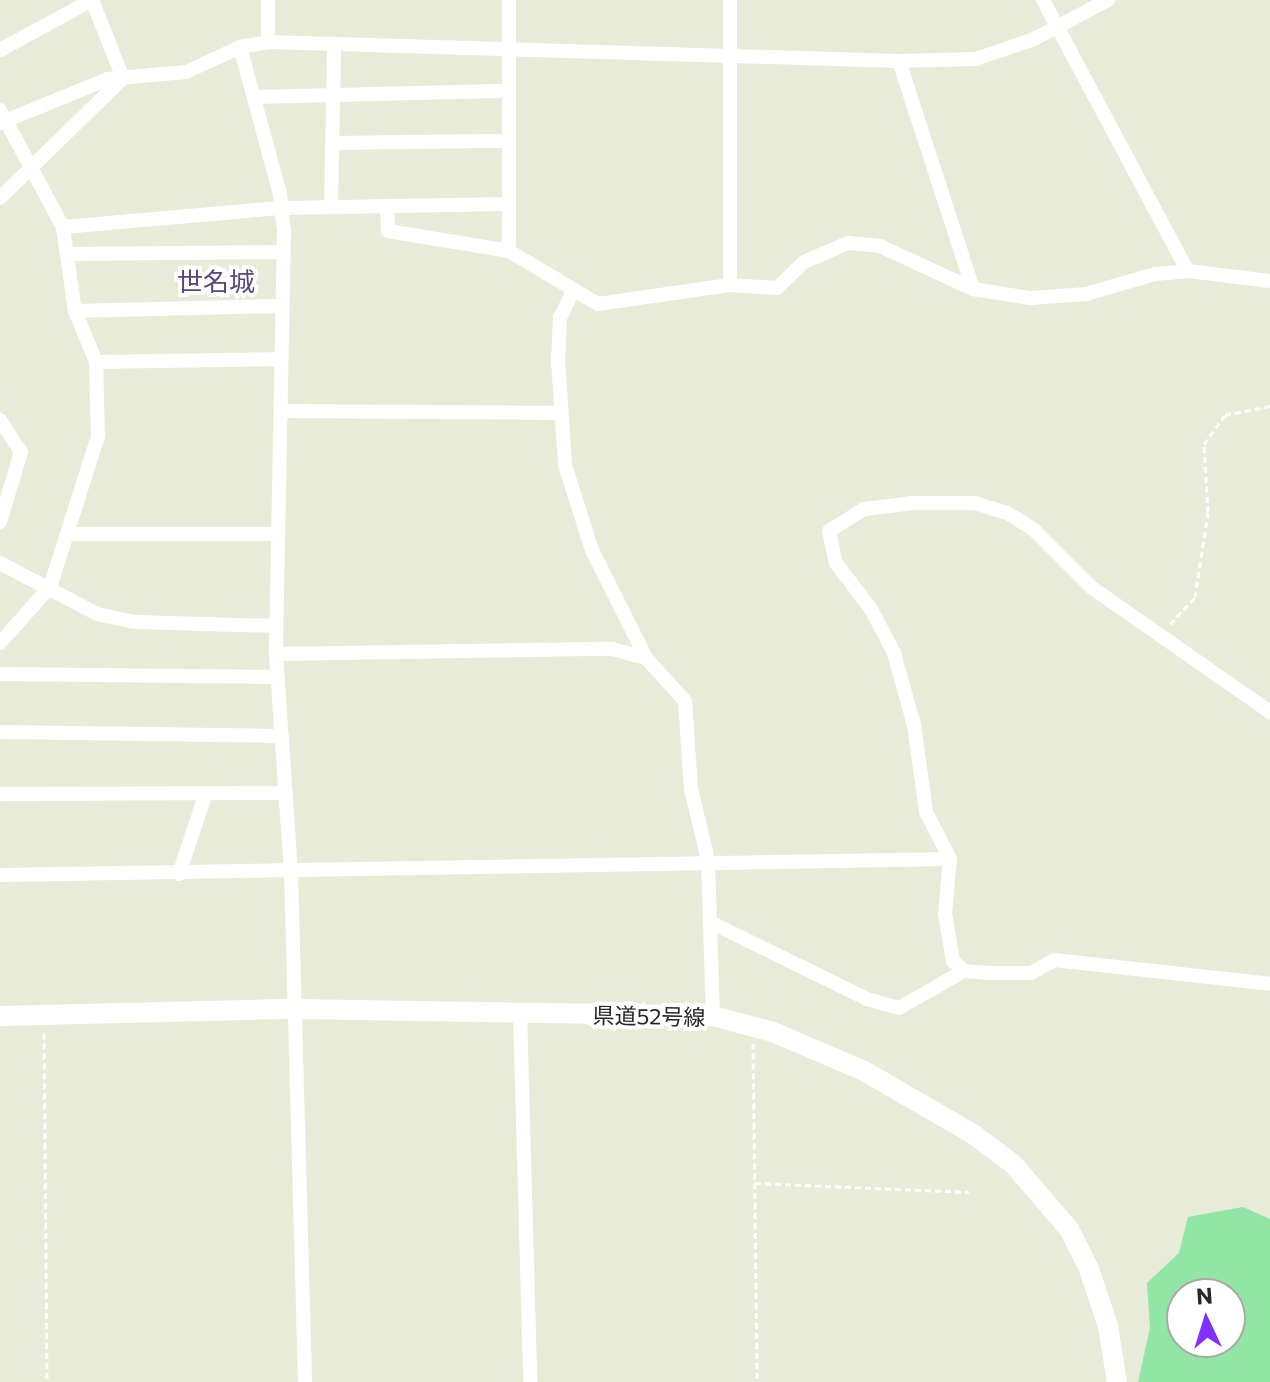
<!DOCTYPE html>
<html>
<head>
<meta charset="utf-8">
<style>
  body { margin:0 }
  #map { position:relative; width:1270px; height:1382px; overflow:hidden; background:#e8ebd8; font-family:Commissioner,"Noto Sans JP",sans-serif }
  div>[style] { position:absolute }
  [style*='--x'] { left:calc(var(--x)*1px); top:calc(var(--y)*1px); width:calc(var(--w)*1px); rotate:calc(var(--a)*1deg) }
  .green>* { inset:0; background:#91e5a5 }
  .path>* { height:3px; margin-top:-1.5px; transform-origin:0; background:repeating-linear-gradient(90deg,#fff 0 6px,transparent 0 10px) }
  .street>* { height:14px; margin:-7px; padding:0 7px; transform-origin:7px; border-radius:7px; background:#fff }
  .secondary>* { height:20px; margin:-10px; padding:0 10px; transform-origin:10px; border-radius:10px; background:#fff }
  span { translate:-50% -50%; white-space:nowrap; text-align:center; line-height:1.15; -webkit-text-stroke:8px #fff; paint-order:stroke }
  .street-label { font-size:22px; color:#272727 }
  .quarter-label { font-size:26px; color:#5b467a }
  .north { position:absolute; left:1166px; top:1278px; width:80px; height:80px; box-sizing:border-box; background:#fff; border:2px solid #a9a9a9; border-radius:50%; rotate:356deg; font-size:22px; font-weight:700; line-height:32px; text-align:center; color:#272727 }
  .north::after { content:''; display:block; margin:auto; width:28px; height:36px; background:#8131ff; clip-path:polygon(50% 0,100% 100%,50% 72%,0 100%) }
</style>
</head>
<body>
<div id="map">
  <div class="green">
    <div style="clip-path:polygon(evenodd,1243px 1207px,1270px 1219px,1270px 1382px,1138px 1382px,1150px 1328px,1147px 1283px,1179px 1253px,1188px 1217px,1243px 1207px,1182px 1294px,1230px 1294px,1230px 1342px,1182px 1342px,1182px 1294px)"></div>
  </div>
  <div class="path">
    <div style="--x:1170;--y:624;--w:37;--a:-47"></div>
    <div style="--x:1195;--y:597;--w:86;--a:-81.3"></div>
    <div style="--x:1208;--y:512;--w:68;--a:-93.4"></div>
    <div style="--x:1204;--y:444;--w:36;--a:-54"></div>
    <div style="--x:1225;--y:415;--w:46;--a:-11.3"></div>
    <div style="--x:44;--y:1033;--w:349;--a:89.5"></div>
    <div style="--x:753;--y:1043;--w:339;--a:89.3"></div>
    <div style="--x:755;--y:1183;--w:214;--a:2.4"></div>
  </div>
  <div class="street">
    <div style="--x:509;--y:0;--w:251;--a:90"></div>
    <div style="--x:509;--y:251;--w:104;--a:30.8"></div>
    <div style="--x:598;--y:304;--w:133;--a:-8.2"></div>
    <div style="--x:730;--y:285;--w:47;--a:3.7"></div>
    <div style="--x:777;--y:288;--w:37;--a:-44"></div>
    <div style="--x:804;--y:262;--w:48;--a:-23.4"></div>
    <div style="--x:848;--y:243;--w:32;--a:5"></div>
    <div style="--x:880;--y:246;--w:102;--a:24.8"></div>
    <div style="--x:973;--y:289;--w:58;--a:9"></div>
    <div style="--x:1030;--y:298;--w:56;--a:-4.1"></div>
    <div style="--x:1086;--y:294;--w:72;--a:-16.2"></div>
    <div style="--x:1155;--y:274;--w:33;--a:-5"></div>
    <div style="--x:1188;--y:271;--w:83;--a:7"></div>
    <div style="--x:730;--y:0;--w:285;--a:90"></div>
    <div style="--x:1043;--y:0;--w:307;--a:61.9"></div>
    <div style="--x:268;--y:42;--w:42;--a:-90"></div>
    <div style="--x:240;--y:47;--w:152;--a:74.8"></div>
    <div style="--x:280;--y:194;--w:37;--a:84"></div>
    <div style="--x:284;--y:231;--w:423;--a:91.1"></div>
    <div style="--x:276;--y:654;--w:220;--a:86.1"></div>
    <div style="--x:291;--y:873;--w:509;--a:88.42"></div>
    <div style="--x:0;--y:50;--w:105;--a:-28.5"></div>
    <div style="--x:899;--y:61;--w:240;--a:72"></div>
    <div style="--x:254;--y:97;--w:254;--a:-1.4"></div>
    <div style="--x:0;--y:110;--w:133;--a:61.7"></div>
    <div style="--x:63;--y:227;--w:85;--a:81.9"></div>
    <div style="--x:75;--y:311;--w:55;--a:67.6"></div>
    <div style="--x:96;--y:362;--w:74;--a:88.5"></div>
    <div style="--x:98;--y:436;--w:158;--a:107.6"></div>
    <div style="--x:50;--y:587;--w:75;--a:131.8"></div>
    <div style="--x:0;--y:123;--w:117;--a:-22.2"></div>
    <div style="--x:108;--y:79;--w:78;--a:-5.1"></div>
    <div style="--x:186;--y:72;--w:60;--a:-24.8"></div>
    <div style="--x:240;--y:47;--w:28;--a:-10"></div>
    <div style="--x:268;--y:42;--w:631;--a:1.72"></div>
    <div style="--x:899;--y:61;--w:77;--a:-1.5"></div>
    <div style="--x:976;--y:59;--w:61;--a:-19"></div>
    <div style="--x:1034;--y:39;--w:84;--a:-27.8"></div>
    <div style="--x:332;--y:143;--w:175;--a:-0.7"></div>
    <div style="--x:0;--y:198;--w:172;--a:-44.3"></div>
    <div style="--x:123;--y:78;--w:84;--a:-111.7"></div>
    <div style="--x:387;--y:206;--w:25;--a:88"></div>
    <div style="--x:388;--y:231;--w:123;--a:9.4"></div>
    <div style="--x:331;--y:207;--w:160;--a:-88.9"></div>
    <div style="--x:63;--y:227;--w:220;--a:-5"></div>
    <div style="--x:282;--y:208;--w:225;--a:-1"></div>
    <div style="--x:67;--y:254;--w:217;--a:-0.5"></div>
    <div style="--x:573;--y:291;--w:30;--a:116"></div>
    <div style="--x:560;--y:318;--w:43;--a:92.7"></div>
    <div style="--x:558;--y:361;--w:104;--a:86.1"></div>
    <div style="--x:565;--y:465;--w:89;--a:72.4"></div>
    <div style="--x:592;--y:550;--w:121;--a:63.4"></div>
    <div style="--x:75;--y:311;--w:207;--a:-1.4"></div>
    <div style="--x:96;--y:362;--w:185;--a:-0.9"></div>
    <div style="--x:281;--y:411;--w:280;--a:0.4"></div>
    <div style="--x:0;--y:420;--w:38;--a:57"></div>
    <div style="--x:21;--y:452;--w:73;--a:106.7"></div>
    <div style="--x:67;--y:534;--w:211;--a:0"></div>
    <div style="--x:0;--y:563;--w:110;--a:27.7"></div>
    <div style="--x:97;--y:614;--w:39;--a:12"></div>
    <div style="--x:135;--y:622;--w:141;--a:1.6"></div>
    <div style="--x:276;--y:654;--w:336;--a:-0.9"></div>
    <div style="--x:612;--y:649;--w:35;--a:15"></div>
    <div style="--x:646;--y:658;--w:58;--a:47.8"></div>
    <div style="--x:685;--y:701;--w:88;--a:86.1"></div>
    <div style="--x:691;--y:789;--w:73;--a:76.5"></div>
    <div style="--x:708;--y:860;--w:156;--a:88.2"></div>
    <div style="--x:0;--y:674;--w:278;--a:0.6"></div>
    <div style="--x:1270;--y:712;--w:217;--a:-145.1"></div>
    <div style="--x:1092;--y:588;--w:83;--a:-135"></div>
    <div style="--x:1033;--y:529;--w:31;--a:-148"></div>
    <div style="--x:1007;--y:513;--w:34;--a:-163"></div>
    <div style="--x:974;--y:503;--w:61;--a:180"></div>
    <div style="--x:913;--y:503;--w:49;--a:173"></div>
    <div style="--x:864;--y:509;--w:41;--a:147.8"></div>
    <div style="--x:829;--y:531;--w:33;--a:78"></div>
    <div style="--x:836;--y:563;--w:58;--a:52.7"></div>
    <div style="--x:871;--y:609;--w:50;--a:62.4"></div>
    <div style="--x:894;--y:653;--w:75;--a:74.5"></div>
    <div style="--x:914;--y:725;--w:88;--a:82.1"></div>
    <div style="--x:926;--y:812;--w:53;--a:62.9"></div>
    <div style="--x:950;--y:859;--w:55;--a:95.2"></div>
    <div style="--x:945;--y:914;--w:48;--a:80.3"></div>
    <div style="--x:953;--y:961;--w:15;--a:42"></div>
    <div style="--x:964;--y:971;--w:24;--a:5"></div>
    <div style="--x:988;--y:973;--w:43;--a:0"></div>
    <div style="--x:1031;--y:973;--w:26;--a:-29"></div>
    <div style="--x:1054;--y:960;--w:217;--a:6.3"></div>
    <div style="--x:0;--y:732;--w:282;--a:0.8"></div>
    <div style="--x:0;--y:794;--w:286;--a:-0.2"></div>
    <div style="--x:179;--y:874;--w:85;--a:-71.6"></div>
    <div style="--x:0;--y:875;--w:950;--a:-0.96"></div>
    <div style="--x:710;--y:922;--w:175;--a:26.1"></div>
    <div style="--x:867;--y:999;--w:33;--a:16"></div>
    <div style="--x:899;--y:1008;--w:75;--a:-29.6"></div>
    <div style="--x:520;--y:1014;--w:368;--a:88.4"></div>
  </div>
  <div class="secondary">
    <div style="--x:0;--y:1016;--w:293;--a:-1.4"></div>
    <div style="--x:293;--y:1009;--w:388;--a:0.9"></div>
    <div style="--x:681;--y:1015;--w:32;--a:2"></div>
    <div style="--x:713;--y:1016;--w:62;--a:14.9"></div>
    <div style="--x:773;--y:1032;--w:99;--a:23.2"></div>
    <div style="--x:864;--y:1071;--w:126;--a:30"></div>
    <div style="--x:973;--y:1134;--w:50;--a:36.9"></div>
    <div style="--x:1013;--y:1164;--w:86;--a:49.3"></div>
    <div style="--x:1069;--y:1229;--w:45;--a:63.4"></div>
    <div style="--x:1089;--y:1269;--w:60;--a:71.6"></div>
    <div style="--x:1108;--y:1326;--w:57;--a:80.9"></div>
  </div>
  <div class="street-label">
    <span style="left:649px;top:1016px;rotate:1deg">県道52号線</span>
  </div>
  <div class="quarter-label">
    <span style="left:216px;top:281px">世名城</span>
  </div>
  <div class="north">N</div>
</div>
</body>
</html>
